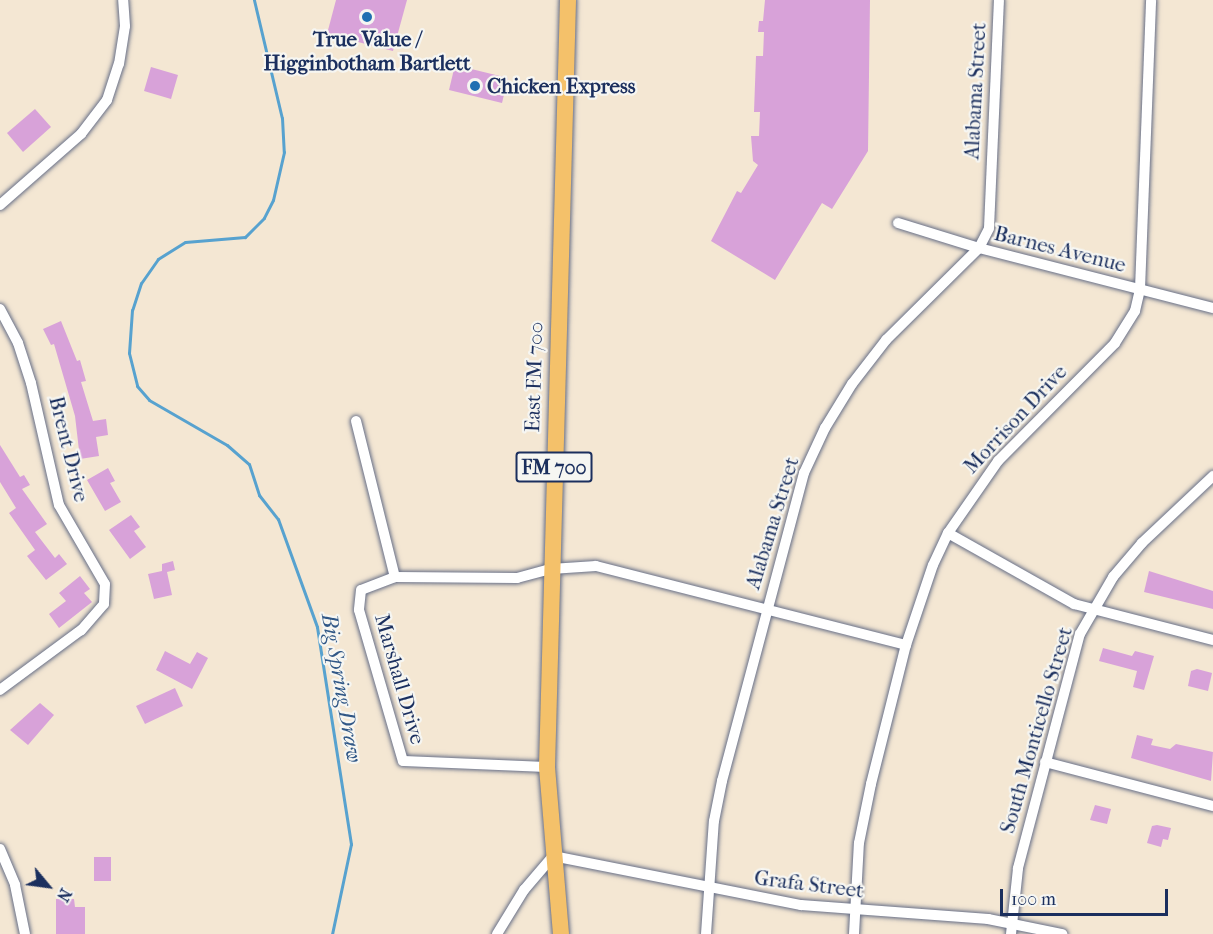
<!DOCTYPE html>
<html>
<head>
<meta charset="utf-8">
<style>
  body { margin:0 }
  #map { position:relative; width:1213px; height:934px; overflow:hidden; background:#f4e7d3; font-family:"IM FELL French Canon",serif }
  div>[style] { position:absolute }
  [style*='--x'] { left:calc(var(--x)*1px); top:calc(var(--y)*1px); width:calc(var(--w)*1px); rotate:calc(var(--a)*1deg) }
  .stream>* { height:3px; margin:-1.5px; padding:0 1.5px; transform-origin:1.5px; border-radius:1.5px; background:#57a2cf }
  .building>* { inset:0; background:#d8a2d9 }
  .roads { filter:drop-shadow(0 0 2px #676f87) drop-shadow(0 0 2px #676f87) }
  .street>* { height:10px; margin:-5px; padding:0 5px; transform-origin:5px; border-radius:5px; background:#fff }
  .primary>* { height:16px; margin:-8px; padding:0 8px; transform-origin:8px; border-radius:8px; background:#f4c16a }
  .dots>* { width:16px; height:16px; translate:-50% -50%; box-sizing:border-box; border:3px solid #f6f6f2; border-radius:50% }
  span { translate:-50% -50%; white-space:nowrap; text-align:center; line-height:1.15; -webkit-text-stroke:4.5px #f6f6f2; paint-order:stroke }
  .shield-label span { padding:2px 4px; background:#f6f6f2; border:2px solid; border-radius:4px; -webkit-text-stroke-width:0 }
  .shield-label { font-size:20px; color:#1b2f5e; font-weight:700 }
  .poi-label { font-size:21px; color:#1b2f5e; font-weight:700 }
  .left { translate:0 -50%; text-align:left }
  .street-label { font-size:21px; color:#1b2f5e }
  .water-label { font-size:22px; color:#305786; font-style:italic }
  .north { position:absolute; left:18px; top:856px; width:60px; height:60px; -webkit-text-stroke:4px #f6f6f2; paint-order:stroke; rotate:119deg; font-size:16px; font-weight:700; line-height:24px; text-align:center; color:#1b2f5e }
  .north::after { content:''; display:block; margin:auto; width:21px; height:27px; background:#1b2f5e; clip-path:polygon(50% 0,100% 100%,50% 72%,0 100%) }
  .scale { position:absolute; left:1000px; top:889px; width:168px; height:27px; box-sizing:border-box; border:3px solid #1b2f5e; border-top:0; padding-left:8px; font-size:18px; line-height:21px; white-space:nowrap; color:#1b2f5e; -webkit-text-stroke:4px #f6f6f2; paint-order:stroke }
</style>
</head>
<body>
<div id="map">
  <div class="stream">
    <div style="--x:254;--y:0;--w:121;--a:76.7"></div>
    <div style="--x:282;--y:118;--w:34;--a:87"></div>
    <div style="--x:284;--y:152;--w:49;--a:102.9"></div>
    <div style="--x:273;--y:200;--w:20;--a:117"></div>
    <div style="--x:264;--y:218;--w:27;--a:135"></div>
    <div style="--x:245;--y:237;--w:60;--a:175.2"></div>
    <div style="--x:185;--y:242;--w:32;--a:148"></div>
    <div style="--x:158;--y:259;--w:29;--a:125"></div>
    <div style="--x:141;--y:283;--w:28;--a:108"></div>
    <div style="--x:132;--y:310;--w:43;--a:94"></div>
    <div style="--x:129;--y:353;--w:34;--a:76"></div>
    <div style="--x:137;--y:386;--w:18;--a:49"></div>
    <div style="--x:149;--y:400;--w:90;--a:30"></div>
    <div style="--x:227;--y:445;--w:29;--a:41"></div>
    <div style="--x:249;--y:464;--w:33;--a:72"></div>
    <div style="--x:259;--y:495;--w:31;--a:52"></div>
    <div style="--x:278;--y:519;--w:115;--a:70.1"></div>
    <div style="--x:317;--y:627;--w:220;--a:81.1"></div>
    <div style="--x:351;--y:844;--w:92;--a:101.9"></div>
  </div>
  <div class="building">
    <div style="clip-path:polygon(336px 0,407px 0,393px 51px,327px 34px)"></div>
    <div style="clip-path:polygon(765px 0,870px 0,868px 151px,832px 209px,822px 203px,775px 280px,711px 241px,737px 191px,741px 193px,758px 165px,753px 161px,751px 136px,759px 136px,760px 112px,754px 112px,756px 56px,763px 56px,764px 32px,758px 32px,759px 21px,763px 21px)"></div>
    <div style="clip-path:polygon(455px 65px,508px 78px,502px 103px,449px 90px)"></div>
    <div style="clip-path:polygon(151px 67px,178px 75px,171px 99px,144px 91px)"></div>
    <div style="clip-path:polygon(35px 109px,51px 127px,23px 152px,7px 133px)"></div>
    <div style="clip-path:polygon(61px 321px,77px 361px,80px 360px,86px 381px,81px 382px,93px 421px,106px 419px,108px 435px,96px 437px,99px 456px,80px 459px,75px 416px,54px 344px,51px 345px,43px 329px)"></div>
    <div style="clip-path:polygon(0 445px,20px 477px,24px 475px,30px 485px,22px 489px,47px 524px,35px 532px,55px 558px,59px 554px,67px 564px,46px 580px,27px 556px,35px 550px,9px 513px,16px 508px,0 482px)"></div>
    <div style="clip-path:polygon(108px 468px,115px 481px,110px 483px,121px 502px,105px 511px,87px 480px)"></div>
    <div style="clip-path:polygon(131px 515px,140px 527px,134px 531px,146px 547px,130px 559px,109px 530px)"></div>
    <div style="clip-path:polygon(173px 561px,175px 570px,167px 572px,172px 595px,154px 599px,148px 574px,162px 571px,162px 564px)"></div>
    <div style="clip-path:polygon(1149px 571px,1213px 591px,1213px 609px,1144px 592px)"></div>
    <div style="clip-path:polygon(80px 576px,90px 589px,84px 593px,92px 602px,59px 628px,49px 614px,66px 601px,59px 593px)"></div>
    <div style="clip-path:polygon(1103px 648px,1132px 656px,1135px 651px,1154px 656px,1144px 690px,1133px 687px,1137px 671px,1099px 661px)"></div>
    <div style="clip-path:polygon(165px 651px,190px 664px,197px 652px,208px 658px,192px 689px,156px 670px)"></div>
    <div style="clip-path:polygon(1197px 669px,1212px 673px,1208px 691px,1188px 686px,1191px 671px)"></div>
    <div style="clip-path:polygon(175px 688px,183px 706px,145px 724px,136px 706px)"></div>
    <div style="clip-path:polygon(40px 703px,54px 715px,28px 745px,10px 730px)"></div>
    <div style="clip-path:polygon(1137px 735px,1153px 739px,1151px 745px,1170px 749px,1176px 744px,1213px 752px,1211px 781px,1131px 758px)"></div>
    <div style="clip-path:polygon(1095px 805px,1111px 809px,1107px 824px,1090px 820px)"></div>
    <div style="clip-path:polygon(1157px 825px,1171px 828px,1168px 840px,1163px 839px,1161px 847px,1147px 843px,1152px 826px)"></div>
    <div style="clip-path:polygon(94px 857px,111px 857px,111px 881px,94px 881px)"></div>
    <div style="clip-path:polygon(56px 899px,74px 899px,75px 907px,85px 907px,85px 934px,56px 934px)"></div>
  </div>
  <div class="roads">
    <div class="street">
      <div style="--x:0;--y:205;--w:108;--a:-41.2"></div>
      <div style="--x:81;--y:134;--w:43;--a:-52.6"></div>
      <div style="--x:107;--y:100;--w:38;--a:-72"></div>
      <div style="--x:119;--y:64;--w:38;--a:-81"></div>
      <div style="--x:125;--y:26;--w:26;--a:-94"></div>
      <div style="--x:898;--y:223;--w:85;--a:17.2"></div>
      <div style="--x:979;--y:248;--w:242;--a:14.4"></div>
      <div style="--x:0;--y:309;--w:38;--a:62"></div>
      <div style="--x:18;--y:343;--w:42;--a:72"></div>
      <div style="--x:31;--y:383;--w:125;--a:77.1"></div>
      <div style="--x:59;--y:505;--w:91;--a:59.8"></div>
      <div style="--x:105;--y:584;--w:20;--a:93"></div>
      <div style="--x:104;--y:604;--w:35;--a:131"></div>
      <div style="--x:81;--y:630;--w:101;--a:143.5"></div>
      <div style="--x:356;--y:421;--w:161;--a:76"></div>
      <div style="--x:395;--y:577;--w:36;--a:159"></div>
      <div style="--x:361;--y:590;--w:20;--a:96"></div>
      <div style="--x:359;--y:610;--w:157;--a:73.8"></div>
      <div style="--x:403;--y:761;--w:144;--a:2.4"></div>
      <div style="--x:948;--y:533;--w:145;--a:29.4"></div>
      <div style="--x:1074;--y:604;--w:144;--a:14.5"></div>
      <div style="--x:395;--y:577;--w:122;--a:0.5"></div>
      <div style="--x:517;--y:578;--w:35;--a:-15"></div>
      <div style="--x:551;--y:569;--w:45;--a:-3.8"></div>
      <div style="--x:596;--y:566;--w:320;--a:14.3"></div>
      <div style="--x:1045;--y:762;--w:174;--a:14.7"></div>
      <div style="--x:0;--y:849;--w:39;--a:67"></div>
      <div style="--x:15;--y:885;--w:50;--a:78.5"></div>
      <div style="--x:497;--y:934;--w:52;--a:-58.5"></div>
      <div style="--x:524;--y:890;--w:45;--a:-49.5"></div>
      <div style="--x:553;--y:856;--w:253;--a:11.2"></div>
      <div style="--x:801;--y:905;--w:188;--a:4.3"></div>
      <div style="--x:988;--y:919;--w:76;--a:11.5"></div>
      <div style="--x:706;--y:934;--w:113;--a:-86"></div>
      <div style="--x:714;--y:821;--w:41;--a:-78.7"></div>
      <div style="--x:722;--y:781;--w:319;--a:-75.1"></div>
      <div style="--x:804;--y:473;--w:50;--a:-65"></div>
      <div style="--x:825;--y:428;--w:52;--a:-58.5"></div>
      <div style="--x:852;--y:384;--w:56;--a:-52.3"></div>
      <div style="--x:886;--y:340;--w:131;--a:-44.7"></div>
      <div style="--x:979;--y:248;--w:22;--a:-63"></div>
      <div style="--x:989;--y:228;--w:228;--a:-87.5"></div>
      <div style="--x:854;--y:934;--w:91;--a:-86.9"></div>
      <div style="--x:859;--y:843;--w:60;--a:-78.5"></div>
      <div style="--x:871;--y:784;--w:143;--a:-75.9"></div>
      <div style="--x:906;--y:645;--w:84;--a:-71.4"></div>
      <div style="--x:933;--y:565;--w:35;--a:-65"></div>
      <div style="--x:948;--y:533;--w:88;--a:-55.2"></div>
      <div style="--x:998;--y:461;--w:166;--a:-45.2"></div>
      <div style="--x:1115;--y:343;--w:38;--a:-58"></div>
      <div style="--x:1135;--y:311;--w:23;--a:-77"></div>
      <div style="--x:1140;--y:289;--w:289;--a:-87.8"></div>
      <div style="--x:1011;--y:934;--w:66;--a:-83.9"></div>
      <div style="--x:1018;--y:868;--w:242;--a:-75.2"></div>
      <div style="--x:1080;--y:634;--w:66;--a:-59.9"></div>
      <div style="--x:1113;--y:577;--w:45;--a:-49.5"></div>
      <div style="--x:1142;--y:543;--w:98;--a:-43.3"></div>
    </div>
    <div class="primary">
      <div style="--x:561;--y:934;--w:168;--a:-94.8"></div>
      <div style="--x:547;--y:767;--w:767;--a:-88.43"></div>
    </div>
  </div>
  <div class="dots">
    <div style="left:367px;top:17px;background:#1f6fb2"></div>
    <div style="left:475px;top:86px;background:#1f6fb2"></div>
  </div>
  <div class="shield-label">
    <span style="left:554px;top:467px">FM 700</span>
  </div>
  <div class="poi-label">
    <span style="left:367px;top:51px">True Value /<br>Higginbotham Bartlett</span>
    <span class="left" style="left:487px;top:86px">Chicken Express</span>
  </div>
  <div class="street-label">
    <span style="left:975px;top:91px;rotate:-87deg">Alabama Street</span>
    <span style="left:1060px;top:249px;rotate:14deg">Barnes Avenue</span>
    <span style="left:534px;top:377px;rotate:-88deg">East FM 700</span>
    <span style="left:1015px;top:419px;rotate:-47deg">Morrison Drive</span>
    <span style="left:69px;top:449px;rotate:76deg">Brent Drive</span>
    <span style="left:772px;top:523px;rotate:-73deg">Alabama Street</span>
    <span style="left:400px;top:679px;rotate:74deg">Marshall Drive</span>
    <span style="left:1036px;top:730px;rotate:-74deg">South Monticello Street</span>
    <span style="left:809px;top:884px;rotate:7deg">Grafa Street</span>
  </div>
  <div class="water-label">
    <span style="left:341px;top:688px;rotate:80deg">Big Spring Draw</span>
  </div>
  <div class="north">N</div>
  <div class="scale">100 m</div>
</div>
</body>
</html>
